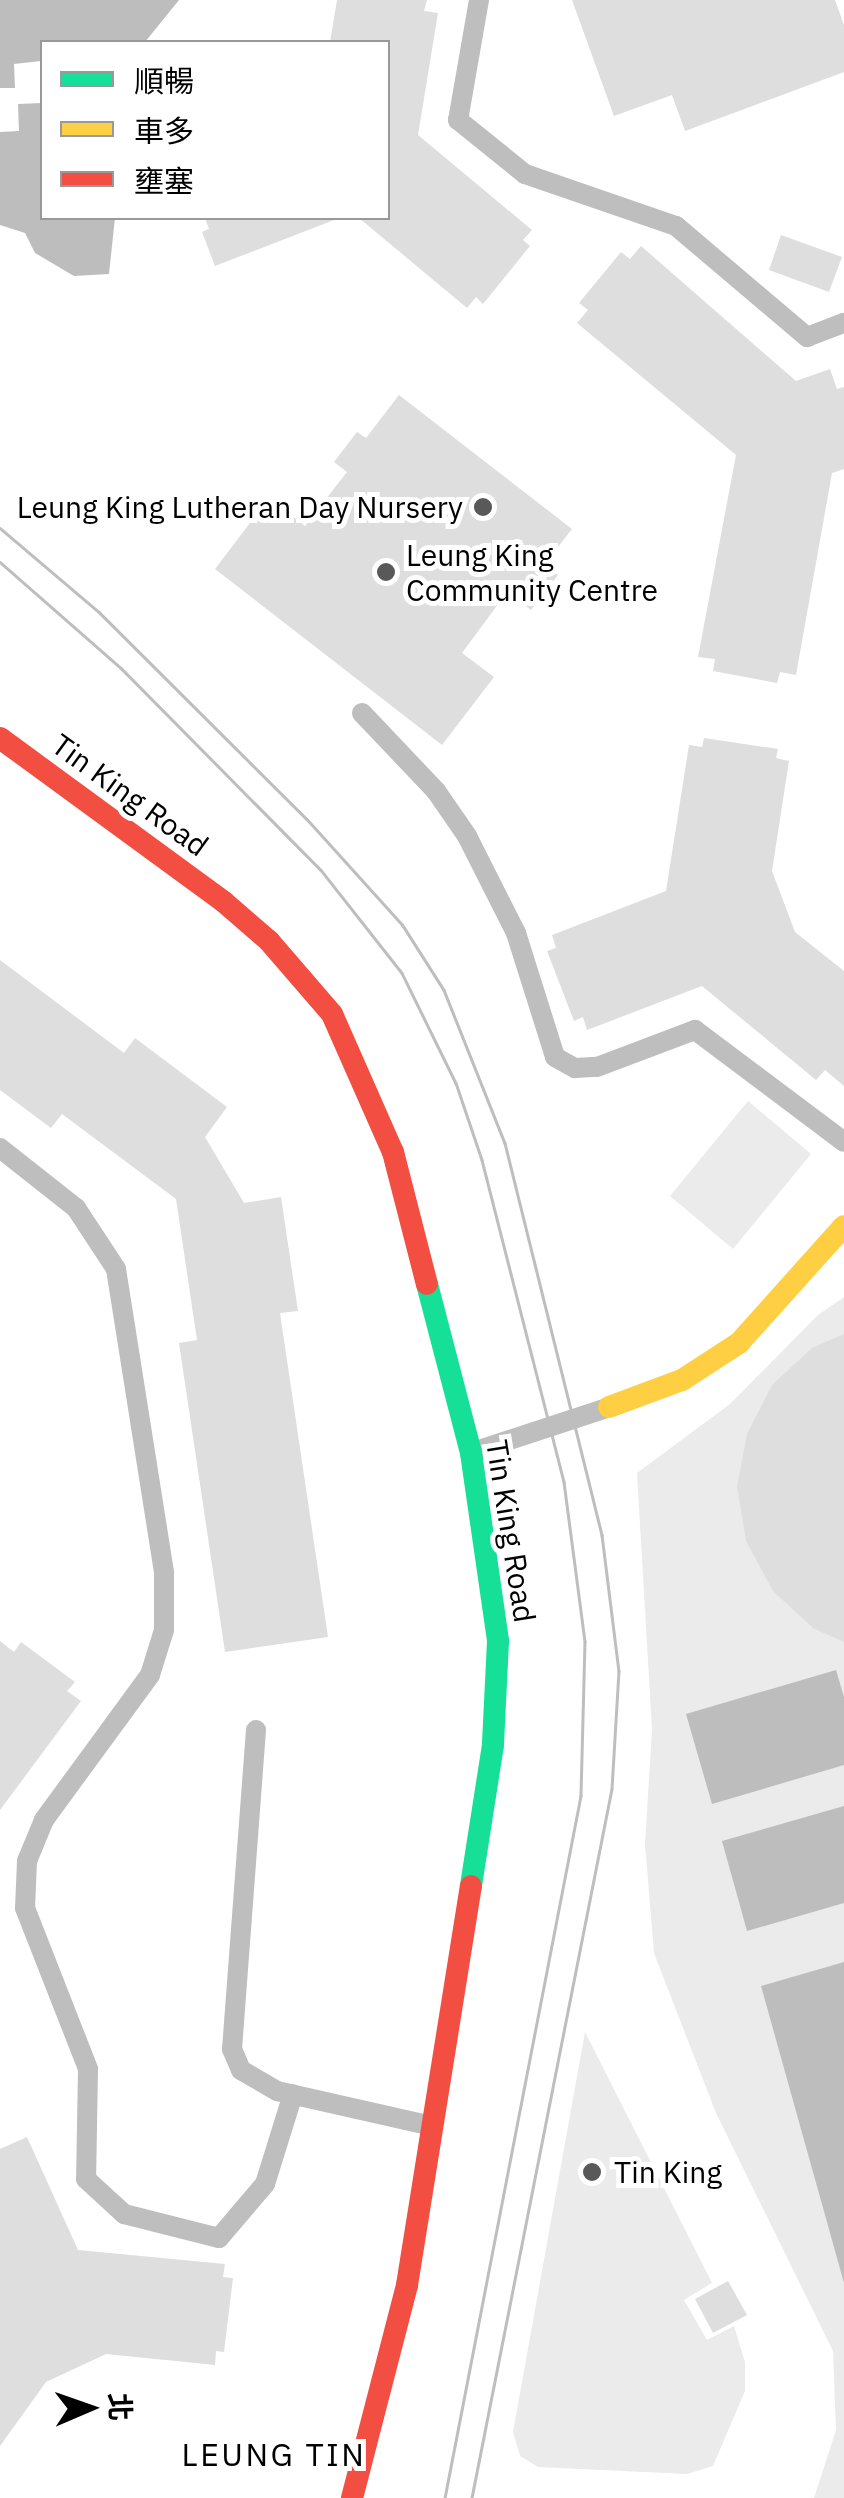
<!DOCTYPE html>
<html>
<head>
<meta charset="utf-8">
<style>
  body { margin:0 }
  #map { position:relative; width:844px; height:2498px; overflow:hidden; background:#fff; font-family:"IBM Plex Sans","Noto Sans TC",sans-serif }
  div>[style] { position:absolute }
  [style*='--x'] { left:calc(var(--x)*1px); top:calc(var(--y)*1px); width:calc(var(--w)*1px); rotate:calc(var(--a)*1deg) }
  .green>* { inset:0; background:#ebebeb }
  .water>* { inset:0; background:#bdbdbd }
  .building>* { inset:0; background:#dedede }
  .lane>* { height:20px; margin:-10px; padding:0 10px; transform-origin:10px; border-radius:10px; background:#bebebe }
  .fast>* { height:22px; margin:-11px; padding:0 11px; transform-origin:11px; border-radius:11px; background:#16e098 }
  .slow>* { height:22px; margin:-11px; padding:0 11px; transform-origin:11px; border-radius:11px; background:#ffcf43 }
  .jam>* { height:22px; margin:-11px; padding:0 11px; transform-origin:11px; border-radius:11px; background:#f24e42 }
  .tram>* { height:2.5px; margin:-1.25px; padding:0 1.25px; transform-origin:1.25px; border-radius:1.25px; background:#bebebe }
  .dots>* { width:28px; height:28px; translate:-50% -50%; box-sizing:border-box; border:5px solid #fff; border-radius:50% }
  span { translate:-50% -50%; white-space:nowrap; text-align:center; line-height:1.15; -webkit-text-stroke:10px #fff; paint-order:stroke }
  .poi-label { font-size:30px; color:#000 }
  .right { translate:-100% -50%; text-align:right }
  .left { translate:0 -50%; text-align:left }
  .street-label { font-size:30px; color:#000 }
  .neighbourhood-label { font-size:32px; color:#000; letter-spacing:2.5px }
  .legend { position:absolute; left:40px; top:40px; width:350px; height:180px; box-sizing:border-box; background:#fff; border:2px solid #999; margin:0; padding:12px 18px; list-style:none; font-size:30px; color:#000 }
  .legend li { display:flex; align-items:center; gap:20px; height:50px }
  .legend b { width:50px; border:2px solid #999 }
  .north { position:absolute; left:40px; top:2358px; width:100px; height:100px; -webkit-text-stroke:8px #fff; paint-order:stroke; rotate:88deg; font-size:28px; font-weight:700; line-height:40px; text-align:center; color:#000 }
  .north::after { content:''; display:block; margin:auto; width:35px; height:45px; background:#000; clip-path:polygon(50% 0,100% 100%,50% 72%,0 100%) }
</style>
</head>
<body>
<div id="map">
  <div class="green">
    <div style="clip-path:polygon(748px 1101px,811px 1154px,733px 1249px,670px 1196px)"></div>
    <div style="clip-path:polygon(844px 1297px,844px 2498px,814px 2498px,836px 2430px,833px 2351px,716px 2113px,654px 1953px,645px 1844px,652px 1729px,637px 1473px,730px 1404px,818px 1315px)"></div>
    <div style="clip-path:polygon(585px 2032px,712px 2283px,684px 2300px,707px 2340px,734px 2326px,745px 2362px,745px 2391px,713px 2466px,687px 2474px,538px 2467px,520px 2456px,513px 2432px)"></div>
  </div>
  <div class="water">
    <div style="clip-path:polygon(0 0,179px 0,145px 42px,42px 42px,42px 68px,41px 61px,14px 64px,15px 88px,0 88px)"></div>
    <div style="clip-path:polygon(42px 103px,42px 218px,115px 218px,109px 274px,74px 276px,35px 253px,25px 233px,0 225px,0 132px,19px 131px,18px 104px)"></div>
    <div style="clip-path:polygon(836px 1670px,844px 1697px,844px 1765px,712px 1804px,686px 1714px)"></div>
    <div style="clip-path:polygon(844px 1806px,844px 1903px,747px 1931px,722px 1841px)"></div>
    <div style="clip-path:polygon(844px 1962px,844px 2283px,761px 1986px)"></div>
  </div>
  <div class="building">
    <div style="clip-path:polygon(337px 0,427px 0,424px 11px,438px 13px,418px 135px,532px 230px,523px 240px,530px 246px,483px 304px,476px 297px,467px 308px,359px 218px,388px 218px,388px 42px,330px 42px)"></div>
    <div style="clip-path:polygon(572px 0,835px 0,844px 25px,844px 72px,685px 131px,672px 95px,614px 116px)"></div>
    <div style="clip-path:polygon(205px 218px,334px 218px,334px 220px,215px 266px,202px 232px,209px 229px)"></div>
    <div style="clip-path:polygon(781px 235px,842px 257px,829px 292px,769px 270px)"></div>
    <div style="clip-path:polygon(641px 246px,796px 381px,830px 369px,837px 389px,844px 387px,844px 469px,832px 473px,796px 675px,780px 672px,777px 683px,713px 671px,715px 659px,698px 657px,736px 455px,577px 323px,588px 310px,579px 303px,621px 252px,630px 259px)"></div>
    <div style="clip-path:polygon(399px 395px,572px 529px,544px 565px,558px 575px,531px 610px,507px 592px,462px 653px,494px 677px,442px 745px,215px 569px,269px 498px,305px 526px,347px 472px,334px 462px,357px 432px,366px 438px)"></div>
    <div style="clip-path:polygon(704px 738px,778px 749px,776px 758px,789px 761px,772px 871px,795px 932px,844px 971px,844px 1086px,825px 1070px,816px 1080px,702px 986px,587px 1030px,583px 1017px,574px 1021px,547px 951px,556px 948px,552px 935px,666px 891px,689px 745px,702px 747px)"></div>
    <div style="clip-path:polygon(0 960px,124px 1053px,135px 1038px,227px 1107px,205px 1137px,244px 1203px,281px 1197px,298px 1311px,280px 1313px,328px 1637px,225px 1652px,179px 1343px,197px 1340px,176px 1199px,62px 1114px,51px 1128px,0 1090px)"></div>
    <div style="clip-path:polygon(844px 1334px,844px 1642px,813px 1628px,773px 1591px,746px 1541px,737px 1487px,747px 1434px,772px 1385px,812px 1348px)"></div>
    <div style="clip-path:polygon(0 1641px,14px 1652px,21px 1642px,75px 1682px,67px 1691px,81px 1701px,0 1810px)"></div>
    <div style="clip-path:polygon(27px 2137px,78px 2250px,225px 2264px,223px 2277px,233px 2278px,224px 2352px,216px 2351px,215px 2365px,106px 2354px,46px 2382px,0 2446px,0 2149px)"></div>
    <div style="clip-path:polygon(728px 2281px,747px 2315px,713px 2333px,695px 2299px)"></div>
  </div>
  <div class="lane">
    <div style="--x:479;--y:0;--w:122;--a:99.9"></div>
    <div style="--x:458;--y:120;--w:86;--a:38.9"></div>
    <div style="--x:525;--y:174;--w:160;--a:19"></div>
    <div style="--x:676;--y:226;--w:172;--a:40.3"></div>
    <div style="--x:807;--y:337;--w:40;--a:-21"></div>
    <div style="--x:362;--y:713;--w:108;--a:46.5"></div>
    <div style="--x:436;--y:791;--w:55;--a:55.4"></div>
    <div style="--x:467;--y:836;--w:109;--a:63.2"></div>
    <div style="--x:516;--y:933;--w:130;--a:72.5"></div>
    <div style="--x:555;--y:1057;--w:23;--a:29"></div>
    <div style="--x:575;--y:1068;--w:22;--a:-3"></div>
    <div style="--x:597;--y:1067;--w:105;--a:-20.7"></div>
    <div style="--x:695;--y:1030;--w:186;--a:36.9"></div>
    <div style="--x:0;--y:1148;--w:97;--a:38.3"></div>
    <div style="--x:76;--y:1208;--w:73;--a:56.7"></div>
    <div style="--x:116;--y:1269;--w:308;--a:81"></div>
    <div style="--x:164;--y:1573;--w:57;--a:90"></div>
    <div style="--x:164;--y:1630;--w:47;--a:107.3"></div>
    <div style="--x:150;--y:1675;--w:180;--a:126.2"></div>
    <div style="--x:44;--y:1820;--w:44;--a:112.5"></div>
    <div style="--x:27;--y:1861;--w:47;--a:92.4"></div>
    <div style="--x:25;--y:1908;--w:173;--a:68.6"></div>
    <div style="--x:88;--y:2069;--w:110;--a:91"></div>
    <div style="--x:86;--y:2179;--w:52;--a:42.6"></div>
    <div style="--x:124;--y:2214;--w:98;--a:14.2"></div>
    <div style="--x:219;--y:2238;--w:71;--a:-49.6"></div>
    <div style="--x:265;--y:2184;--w:94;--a:-72.7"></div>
    <div style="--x:473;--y:1452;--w:141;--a:-18.2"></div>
    <div style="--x:256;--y:1730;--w:320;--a:94.3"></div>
    <div style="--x:232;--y:2049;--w:23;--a:67"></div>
    <div style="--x:241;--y:2070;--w:42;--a:30.3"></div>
    <div style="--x:277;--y:2091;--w:159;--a:12.7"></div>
  </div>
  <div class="fast">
    <div style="--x:427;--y:1284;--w:175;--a:75.4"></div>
    <div style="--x:471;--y:1453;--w:190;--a:81.8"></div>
    <div style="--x:498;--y:1641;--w:104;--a:92.8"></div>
    <div style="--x:493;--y:1745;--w:143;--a:98.9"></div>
  </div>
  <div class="slow">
    <div style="--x:609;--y:1407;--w:78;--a:-20.3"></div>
    <div style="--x:682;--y:1380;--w:68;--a:-33"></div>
    <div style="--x:739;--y:1343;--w:157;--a:-48.1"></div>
  </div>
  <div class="jam">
    <div style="--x:0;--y:738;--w:278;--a:36.2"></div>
    <div style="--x:224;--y:902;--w:60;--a:40.9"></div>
    <div style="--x:269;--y:941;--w:96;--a:49.2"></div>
    <div style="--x:332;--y:1014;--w:151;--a:66.2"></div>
    <div style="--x:393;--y:1152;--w:136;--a:75.6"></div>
    <div style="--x:352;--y:2498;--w:220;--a:-75.5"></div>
    <div style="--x:407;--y:2285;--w:404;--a:-80.9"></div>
  </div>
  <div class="tram">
    <div style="--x:0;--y:528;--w:130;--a:40.3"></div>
    <div style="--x:99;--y:612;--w:293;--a:44.9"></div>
    <div style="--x:307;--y:819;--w:142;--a:47.9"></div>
    <div style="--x:402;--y:924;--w:78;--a:57.5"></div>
    <div style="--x:444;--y:990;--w:165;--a:68.3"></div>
    <div style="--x:505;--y:1143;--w:404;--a:76.1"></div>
    <div style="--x:602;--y:1535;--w:137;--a:82.9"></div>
    <div style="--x:619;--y:1671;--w:118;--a:93.4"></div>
    <div style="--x:612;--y:1789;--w:723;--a:101.17"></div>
    <div style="--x:0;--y:562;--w:161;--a:41.2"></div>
    <div style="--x:121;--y:668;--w:284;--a:45.3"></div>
    <div style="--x:321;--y:870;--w:131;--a:51.8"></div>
    <div style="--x:402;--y:973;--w:123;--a:63.9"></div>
    <div style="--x:456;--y:1083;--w:81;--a:71.3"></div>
    <div style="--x:482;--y:1160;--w:332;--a:75.7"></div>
    <div style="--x:564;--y:1482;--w:161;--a:82.5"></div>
    <div style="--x:585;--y:1642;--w:154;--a:91.5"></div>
    <div style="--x:581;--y:1796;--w:715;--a:100.96"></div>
  </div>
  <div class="dots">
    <div style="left:483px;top:507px;background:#595959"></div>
    <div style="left:386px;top:572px;background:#595959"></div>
    <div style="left:592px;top:2172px;background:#595959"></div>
  </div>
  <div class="poi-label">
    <span class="right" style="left:463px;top:507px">Leung King Lutheran Day Nursery</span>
    <span class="left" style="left:406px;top:572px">Leung King<br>Community Centre</span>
    <span class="left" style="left:614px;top:2172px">Tin King</span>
  </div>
  <div class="street-label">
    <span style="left:130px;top:795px;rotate:36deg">Tin King Road</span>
    <span style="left:511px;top:1531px;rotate:81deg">Tin King Road</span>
  </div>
  <div class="neighbourhood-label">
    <span style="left:274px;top:2454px">LEUNG TIN</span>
  </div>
  <ul class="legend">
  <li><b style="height:12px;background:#16e098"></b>順暢</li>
  <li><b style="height:12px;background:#ffcf43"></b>車多</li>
  <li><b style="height:12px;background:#f24e42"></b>壅塞</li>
  </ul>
  <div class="north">北</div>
</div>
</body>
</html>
